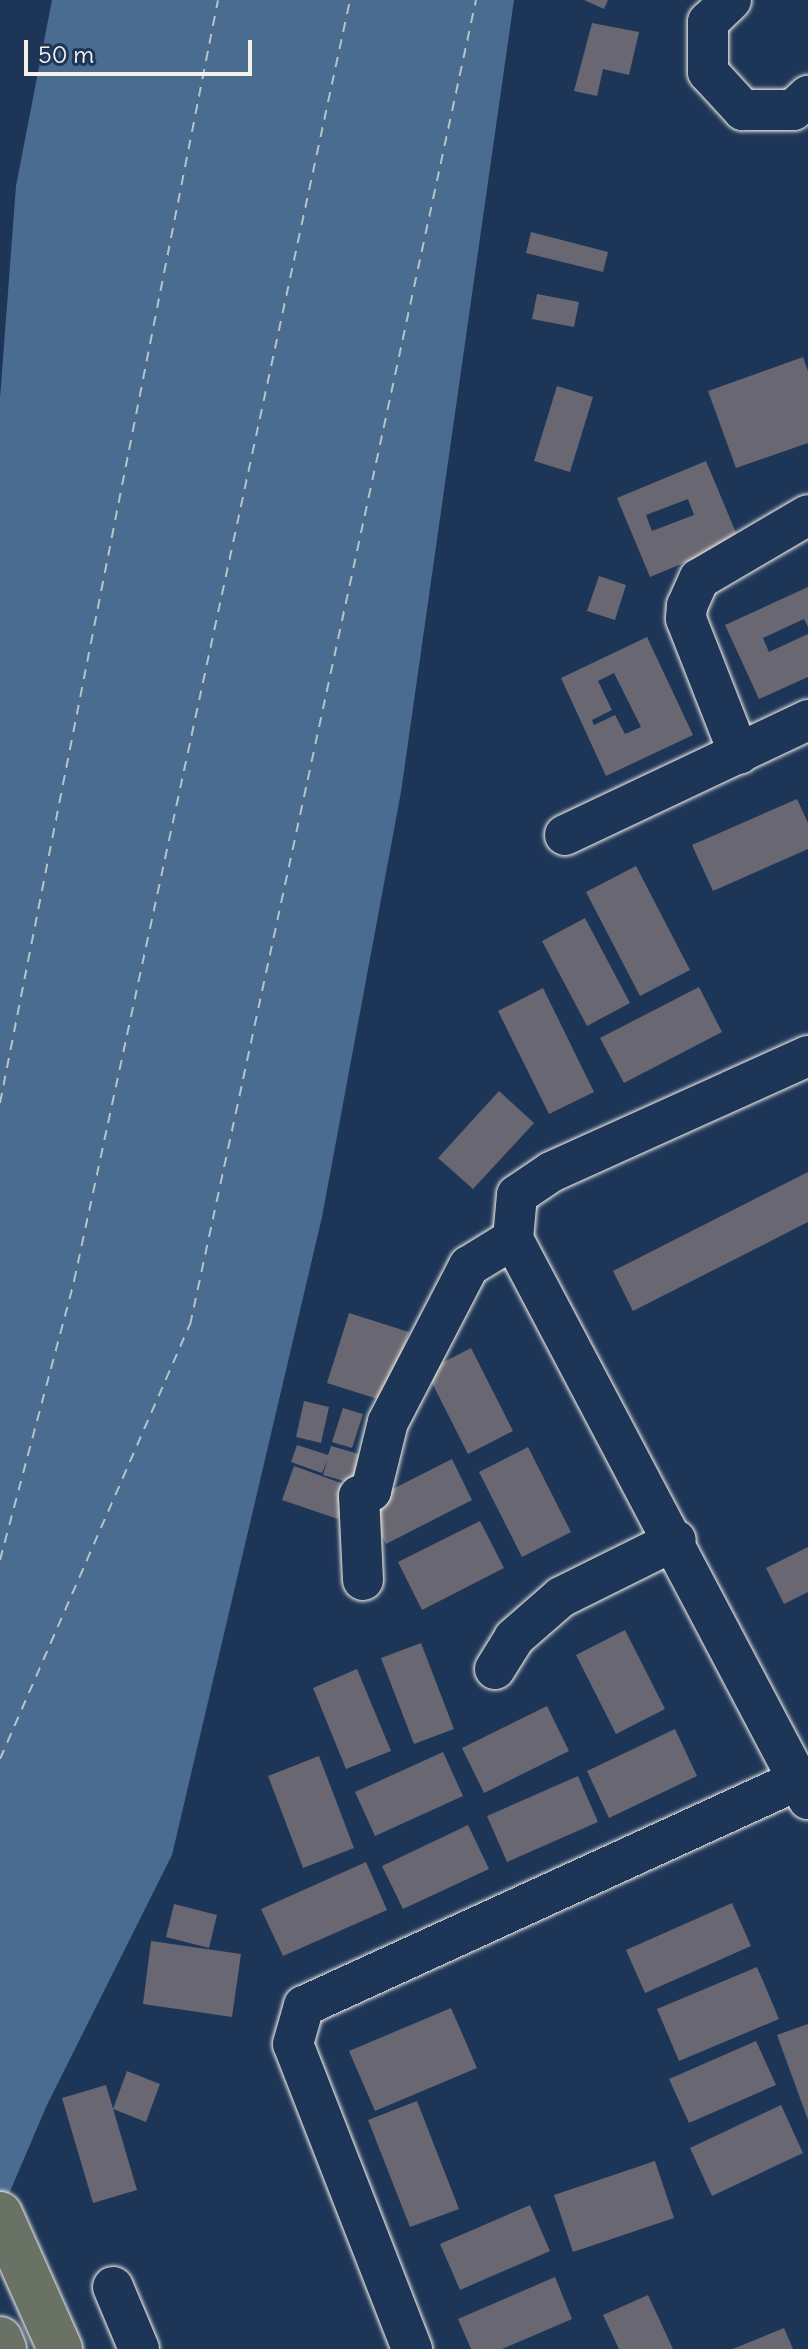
<!DOCTYPE html>
<html>
<head>
<meta charset="utf-8">
<style>
  body { margin:0 }
  #map { position:relative; width:808px; height:2349px; overflow:hidden; background:#1d3557; font-family:Delius,sans-serif }
  div>[style] { position:absolute }
  [style*='--x'] { left:calc(var(--x)*1px); top:calc(var(--y)*1px); width:calc(var(--w)*1px); rotate:calc(var(--a)*1deg) }
  .water>* { inset:0; background:#496c90 }
  .ferry>* { height:2px; margin-top:-1px; transform-origin:0; background:repeating-linear-gradient(90deg,#b8c2c9 0 10px,transparent 0 18px) }
  .building>* { inset:0; background:#696772 }
  .roads { filter:drop-shadow(0 0 2px #f4f1e8) drop-shadow(0 0 2px #f4f1e8) }
  .minor>* { height:40px; margin:-20px; padding:0 20px; transform-origin:20px; border-radius:20px; background:#1d3557 }
  .major>* { height:44px; margin:-22px; padding:0 22px; transform-origin:22px; border-radius:22px; background:#6a7266 }
  .highway>* { height:44px; margin:-22px; padding:0 22px; transform-origin:22px; border-radius:22px; background:#6a7266 }
  span { translate:-50% -50%; white-space:nowrap; text-align:center; line-height:1.15; -webkit-text-stroke:6px #1d3557; paint-order:stroke }
  .scale { position:absolute; left:24px; top:40px; width:228px; height:36px; box-sizing:border-box; border:4px solid #f4f1e8; border-top:0; padding-left:10px; font-size:24px; line-height:28px; white-space:nowrap; color:#f4f1e8; -webkit-text-stroke:6px #1d3557; paint-order:stroke }
</style>
</head>
<body>
<div id="map">
  <div class="water">
    <div style="clip-path:polygon(52px 0,514px 0,401px 792px,322px 1217px,172px 1855px,46px 2107px,0 2215px,0 398px,16px 186px)"></div>
  </div>
  <div class="ferry">
    <div style="--x:0;--y:1103;--w:1124;--a:-78.82"></div>
    <div style="--x:0;--y:1560;--w:289;--a:-75.1"></div>
    <div style="--x:74;--y:1281;--w:1310;--a:-77.84"></div>
    <div style="--x:0;--y:1759;--w:474;--a:-66.4"></div>
    <div style="--x:190;--y:1325;--w:1356;--a:-77.82"></div>
  </div>
  <div class="building">
    <div style="clip-path:polygon(584px 0,608px 0,604px 9px)"></div>
    <div style="clip-path:polygon(592px 23px,639px 32px,629px 75px,603px 69px,597px 96px,574px 91px)"></div>
    <div style="clip-path:polygon(531px 232px,608px 252px,603px 272px,526px 253px)"></div>
    <div style="clip-path:polygon(537px 294px,579px 302px,574px 327px,532px 319px)"></div>
    <div style="clip-path:polygon(803px 357px,808px 371px,808px 443px,736px 468px,708px 391px)"></div>
    <div style="clip-path:polygon(557px 386px,593px 397px,570px 472px,534px 461px)"></div>
    <div style="clip-path:polygon(evenodd,706px 461px,739px 540px,650px 577px,617px 498px,706px 461px,688px 499px,694px 515px,652px 531px,646px 515px,688px 499px)"></div>
    <div style="clip-path:polygon(599px 576px,626px 585px,615px 620px,587px 611px)"></div>
    <div style="clip-path:polygon(808px 587px,808px 627px,804px 619px,763px 638px,769px 652px,808px 634px,808px 677px,759px 699px,725px 625px)"></div>
    <div style="clip-path:polygon(evenodd,647px 637px,693px 735px,606px 776px,561px 678px,647px 637px,614px 673px,641px 727px,625px 734px,615px 715px,594px 725px,592px 720px,612px 710px,598px 681px,614px 673px)"></div>
    <div style="clip-path:polygon(797px 799px,808px 823px,808px 849px,713px 891px,692px 845px)"></div>
    <div style="clip-path:polygon(636px 866px,690px 970px,640px 996px,586px 892px)"></div>
    <div style="clip-path:polygon(585px 918px,630px 1003px,587px 1026px,542px 941px)"></div>
    <div style="clip-path:polygon(699px 987px,722px 1032px,624px 1083px,600px 1038px)"></div>
    <div style="clip-path:polygon(543px 988px,594px 1092px,549px 1114px,498px 1011px)"></div>
    <div style="clip-path:polygon(499px 1091px,534px 1123px,473px 1189px,438px 1158px)"></div>
    <div style="clip-path:polygon(808px 1172px,808px 1222px,633px 1311px,613px 1271px)"></div>
    <div style="clip-path:polygon(349px 1313px,409px 1332px,387px 1402px,327px 1383px)"></div>
    <div style="clip-path:polygon(471px 1348px,513px 1431px,468px 1454px,426px 1371px)"></div>
    <div style="clip-path:polygon(304px 1401px,329px 1407px,321px 1443px,296px 1437px)"></div>
    <div style="clip-path:polygon(343px 1408px,363px 1414px,352px 1448px,332px 1442px)"></div>
    <div style="clip-path:polygon(297px 1445px,328px 1455px,331px 1446px,373px 1458px,365px 1487px,323px 1475px,327px 1461px,322px 1473px,291px 1462px)"></div>
    <div style="clip-path:polygon(528px 1447px,571px 1532px,522px 1557px,479px 1472px)"></div>
    <div style="clip-path:polygon(452px 1459px,472px 1500px,386px 1544px,365px 1503px)"></div>
    <div style="clip-path:polygon(294px 1466px,349px 1486px,338px 1519px,282px 1500px)"></div>
    <div style="clip-path:polygon(480px 1521px,504px 1568px,422px 1610px,398px 1562px)"></div>
    <div style="clip-path:polygon(808px 1547px,808px 1592px,784px 1604px,766px 1568px)"></div>
    <div style="clip-path:polygon(625px 1630px,665px 1709px,616px 1734px,576px 1655px)"></div>
    <div style="clip-path:polygon(421px 1643px,454px 1729px,414px 1744px,381px 1658px)"></div>
    <div style="clip-path:polygon(357px 1669px,391px 1751px,346px 1769px,313px 1688px)"></div>
    <div style="clip-path:polygon(547px 1706px,569px 1751px,484px 1793px,462px 1748px)"></div>
    <div style="clip-path:polygon(675px 1729px,697px 1776px,609px 1818px,587px 1771px)"></div>
    <div style="clip-path:polygon(443px 1752px,463px 1796px,375px 1836px,355px 1792px)"></div>
    <div style="clip-path:polygon(319px 1756px,354px 1848px,303px 1868px,268px 1776px)"></div>
    <div style="clip-path:polygon(578px 1776px,598px 1822px,507px 1862px,487px 1816px)"></div>
    <div style="clip-path:polygon(468px 1825px,489px 1869px,403px 1909px,382px 1866px)"></div>
    <div style="clip-path:polygon(366px 1862px,387px 1910px,283px 1956px,261px 1909px)"></div>
    <div style="clip-path:polygon(732px 1903px,751px 1946px,645px 1993px,626px 1950px)"></div>
    <div style="clip-path:polygon(174px 1904px,217px 1915px,209px 1948px,166px 1937px)"></div>
    <div style="clip-path:polygon(151px 1941px,241px 1954px,232px 2017px,143px 2004px)"></div>
    <div style="clip-path:polygon(757px 1967px,779px 2019px,679px 2061px,657px 2009px)"></div>
    <div style="clip-path:polygon(451px 2008px,477px 2068px,375px 2111px,349px 2051px)"></div>
    <div style="clip-path:polygon(808px 2024px,808px 2120px,777px 2035px)"></div>
    <div style="clip-path:polygon(756px 2041px,776px 2085px,689px 2123px,669px 2079px)"></div>
    <div style="clip-path:polygon(127px 2071px,160px 2084px,146px 2122px,113px 2109px)"></div>
    <div style="clip-path:polygon(106px 2085px,137px 2190px,93px 2203px,62px 2098px)"></div>
    <div style="clip-path:polygon(417px 2101px,459px 2209px,410px 2227px,368px 2120px)"></div>
    <div style="clip-path:polygon(781px 2105px,803px 2153px,712px 2196px,690px 2148px)"></div>
    <div style="clip-path:polygon(655px 2161px,674px 2218px,573px 2252px,554px 2195px)"></div>
    <div style="clip-path:polygon(530px 2205px,550px 2251px,460px 2290px,440px 2244px)"></div>
    <div style="clip-path:polygon(555px 2277px,572px 2319px,502px 2349px,471px 2349px,458px 2319px)"></div>
    <div style="clip-path:polygon(648px 2295px,673px 2349px,619px 2349px,603px 2315px)"></div>
    <div style="clip-path:polygon(784px 2328px,793px 2349px,733px 2349px)"></div>
  </div>
  <div class="roads">
    <div class="minor">
      <div style="--x:731;--y:0;--w:32;--a:136"></div>
      <div style="--x:708;--y:22;--w:50;--a:90"></div>
      <div style="--x:708;--y:72;--w:52;--a:47.4"></div>
      <div style="--x:743;--y:110;--w:50;--a:0"></div>
      <div style="--x:793;--y:110;--w:21;--a:-43"></div>
      <div style="--x:739;--y:754;--w:145;--a:-111.4"></div>
      <div style="--x:686;--y:619;--w:13;--a:-86"></div>
      <div style="--x:687;--y:606;--w:30;--a:-66"></div>
      <div style="--x:699;--y:579;--w:126;--a:-30.4"></div>
      <div style="--x:565;--y:835;--w:269;--a:-25.3"></div>
      <div style="--x:808;--y:1056;--w:282;--a:155.7"></div>
      <div style="--x:551;--y:1172;--w:41;--a:145.9"></div>
      <div style="--x:517;--y:1195;--w:44;--a:95.2"></div>
      <div style="--x:513;--y:1239;--w:633;--a:62.22"></div>
      <div style="--x:363;--y:1580;--w:84;--a:-92.7"></div>
      <div style="--x:359;--y:1496;--w:13;--a:-23"></div>
      <div style="--x:371;--y:1491;--w:71;--a:-76.2"></div>
      <div style="--x:388;--y:1422;--w:176;--a:-62.6"></div>
      <div style="--x:469;--y:1266;--w:52;--a:-31.5"></div>
      <div style="--x:495;--y:1669;--w:36;--a:-58"></div>
      <div style="--x:514;--y:1638;--w:62;--a:-41.1"></div>
      <div style="--x:561;--y:1597;--w:128;--a:-26.4"></div>
      <div style="--x:113;--y:2287;--w:67;--a:67.2"></div>
      <div style="--x:412;--y:2349;--w:327;--a:-111.3"></div>
      <div style="--x:293;--y:2044;--w:40;--a:-74"></div>
      <div style="--x:304;--y:2006;--w:543;--a:-24.58"></div>
    </div>
    <div class="major">
      <div style="--x:0;--y:2214;--w:148;--a:66"></div>
    </div>
    <div class="highway">
      <div style="--x:0;--y:2339;--w:11;--a:68"></div>
    </div>
  </div>
  <div class="scale">50 m</div>
</div>
</body>
</html>
